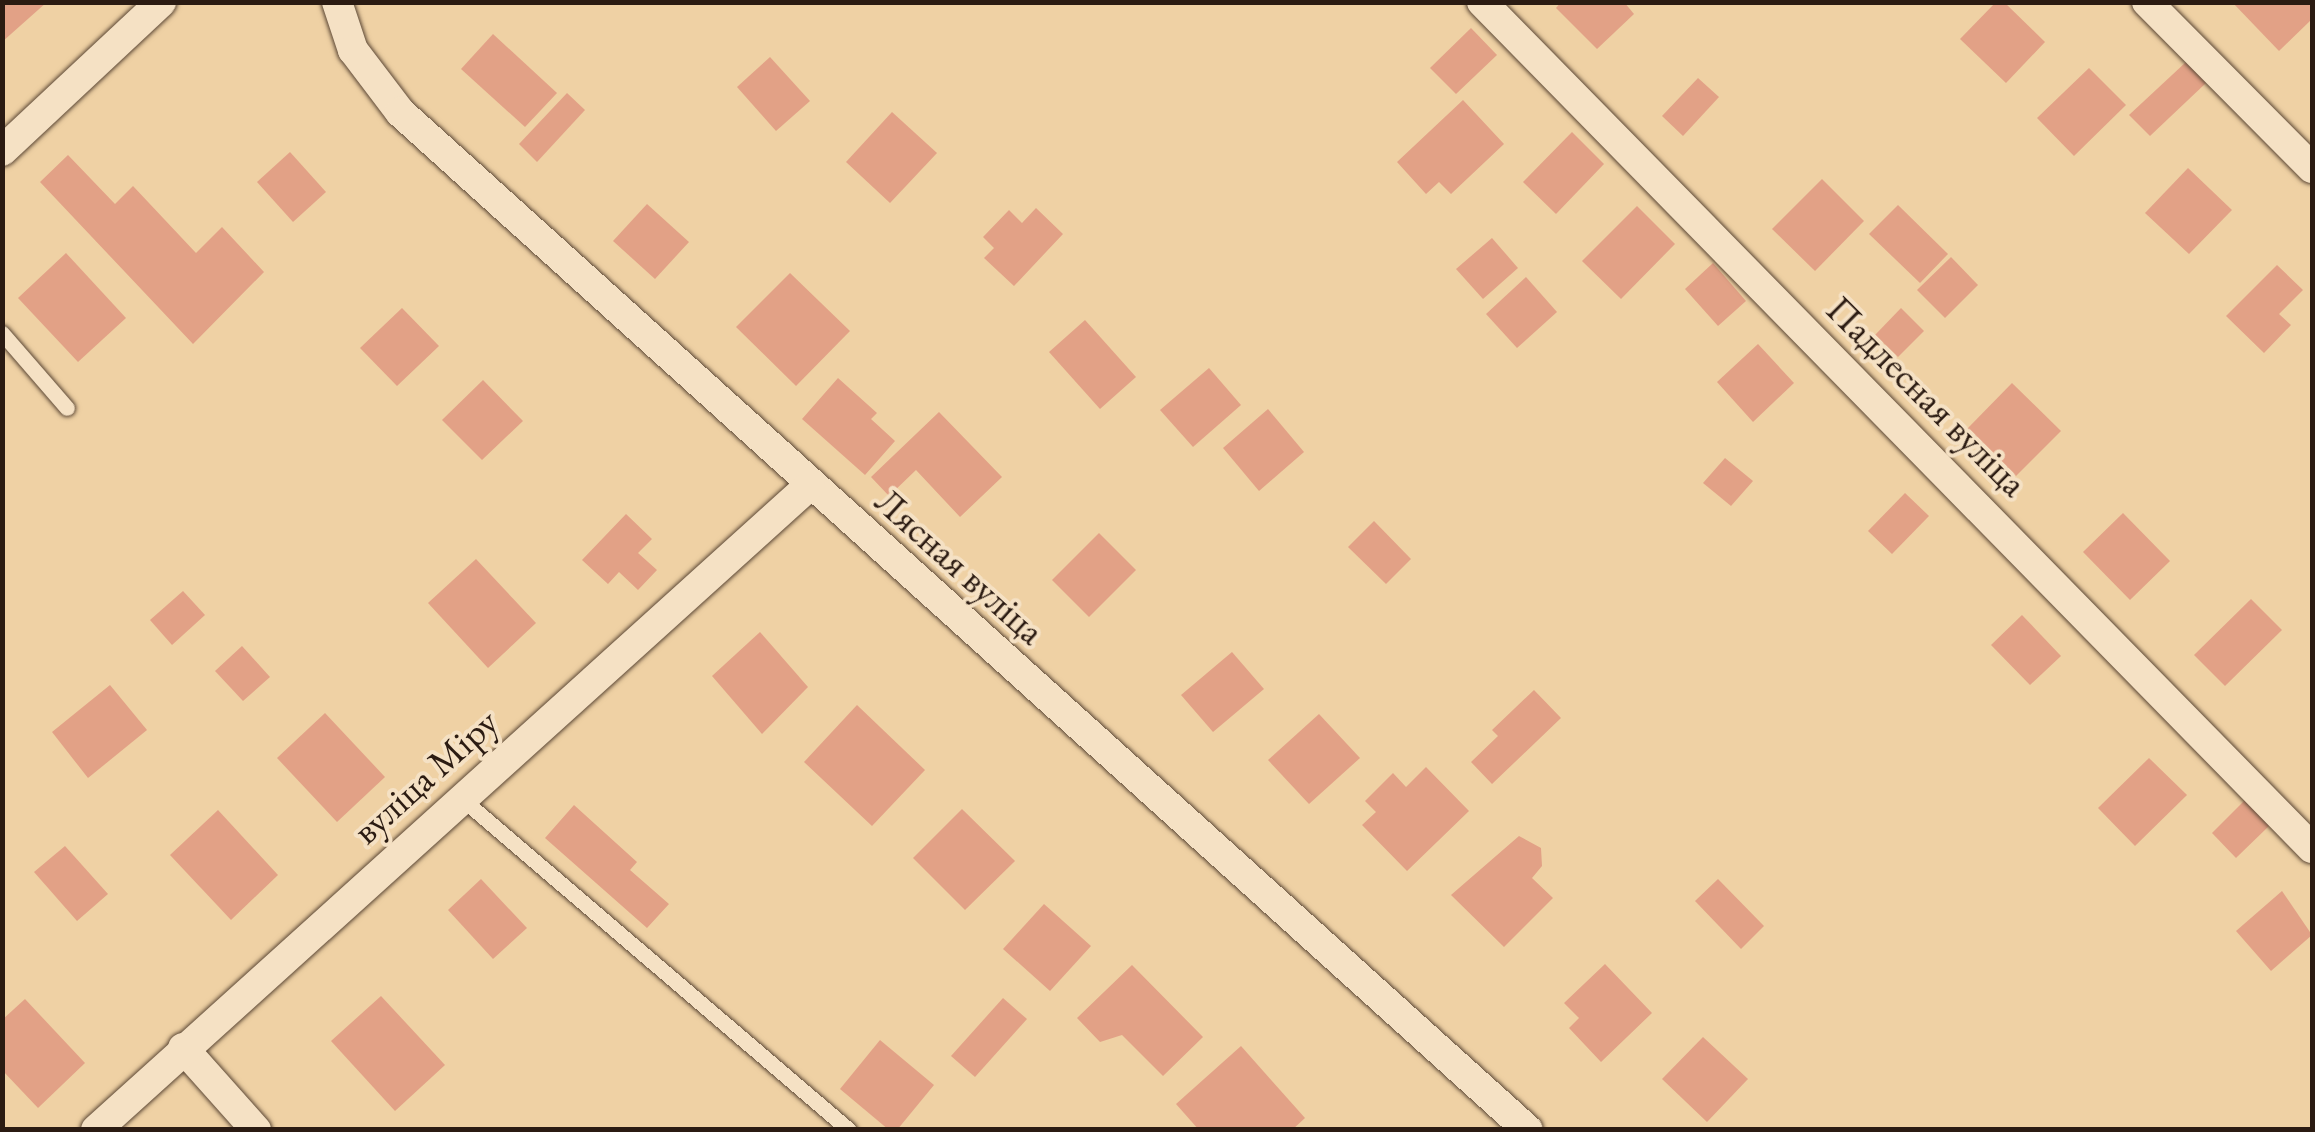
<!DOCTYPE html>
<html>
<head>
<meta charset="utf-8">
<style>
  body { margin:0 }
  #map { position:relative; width:2315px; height:1132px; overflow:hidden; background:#efd1a4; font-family:"EB Garamond",serif }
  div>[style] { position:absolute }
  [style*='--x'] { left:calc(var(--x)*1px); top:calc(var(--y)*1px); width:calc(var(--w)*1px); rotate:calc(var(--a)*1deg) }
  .building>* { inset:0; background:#e2a186 }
  .roads { filter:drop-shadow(0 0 2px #5c4836) drop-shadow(0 0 2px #5c4836) }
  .service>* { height:15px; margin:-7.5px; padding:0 7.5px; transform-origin:7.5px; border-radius:7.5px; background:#f5e1c4 }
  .minor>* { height:30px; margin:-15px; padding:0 15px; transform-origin:15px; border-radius:15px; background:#f5e1c4 }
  span { translate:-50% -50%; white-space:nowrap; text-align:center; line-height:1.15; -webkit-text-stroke:8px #f5e1c4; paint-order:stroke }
  .street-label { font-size:38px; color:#2b1b12 }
  .frame { position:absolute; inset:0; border:5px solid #2b1b12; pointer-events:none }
</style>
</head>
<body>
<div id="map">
  <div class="building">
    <div style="clip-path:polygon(2px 2px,47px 2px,2px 42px)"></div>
    <div style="clip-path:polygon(1561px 2px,1624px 2px,1634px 14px,1597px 49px,1556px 8px)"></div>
    <div style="clip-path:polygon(1996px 2px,2004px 2px,2045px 42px,2006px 83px,1960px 39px)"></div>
    <div style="clip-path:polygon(2232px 2px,2312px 2px,2312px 19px,2279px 51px)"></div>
    <div style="clip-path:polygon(1471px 28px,1497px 55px,1456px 94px,1430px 68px)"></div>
    <div style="clip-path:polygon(493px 34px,557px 93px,525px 127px,461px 69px)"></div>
    <div style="clip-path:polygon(770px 57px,810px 101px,776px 131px,737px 87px)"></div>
    <div style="clip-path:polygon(2186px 62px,2206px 83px,2150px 136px,2129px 115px)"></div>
    <div style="clip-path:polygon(2089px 68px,2126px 105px,2074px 156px,2037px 118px)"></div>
    <div style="clip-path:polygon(1698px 78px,1719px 97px,1683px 136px,1662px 116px)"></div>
    <div style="clip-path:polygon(567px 93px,585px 110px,537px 162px,519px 144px)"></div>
    <div style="clip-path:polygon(1463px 100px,1504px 144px,1451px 194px,1439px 182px,1426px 194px,1397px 162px)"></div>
    <div style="clip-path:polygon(892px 112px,937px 153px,890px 203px,846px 162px)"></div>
    <div style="clip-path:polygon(1572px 132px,1604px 164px,1556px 214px,1523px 182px)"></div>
    <div style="clip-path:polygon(290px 152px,326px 192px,293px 222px,257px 182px)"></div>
    <div style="clip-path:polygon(68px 155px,115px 204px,133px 186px,196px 253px,222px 227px,264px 272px,193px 344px,40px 182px)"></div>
    <div style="clip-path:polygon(2188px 168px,2232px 210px,2189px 254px,2145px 213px)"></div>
    <div style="clip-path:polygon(1822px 179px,1864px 221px,1815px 271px,1772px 229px)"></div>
    <div style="clip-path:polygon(647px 204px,689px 242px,655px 279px,613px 241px)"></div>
    <div style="clip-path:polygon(1898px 205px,1948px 254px,1920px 283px,1869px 234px)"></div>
    <div style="clip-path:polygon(1637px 206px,1675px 244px,1621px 299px,1582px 261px)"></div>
    <div style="clip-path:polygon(1036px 208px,1063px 234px,1014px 286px,984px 258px,994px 248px,983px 237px,1009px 210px,1022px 223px)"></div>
    <div style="clip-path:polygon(1492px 238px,1518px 268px,1483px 299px,1456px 269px)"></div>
    <div style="clip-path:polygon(66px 253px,126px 318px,78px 362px,18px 298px)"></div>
    <div style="clip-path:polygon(1951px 257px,1978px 285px,1945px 318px,1917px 290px)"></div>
    <div style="clip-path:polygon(1713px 263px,1746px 301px,1718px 326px,1685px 289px)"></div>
    <div style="clip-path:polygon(2277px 265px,2303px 290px,2279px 314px,2291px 325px,2264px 353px,2226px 316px)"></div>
    <div style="clip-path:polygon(790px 273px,850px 331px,796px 386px,736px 327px)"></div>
    <div style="clip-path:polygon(1526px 277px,1557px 312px,1517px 348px,1486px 314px)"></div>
    <div style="clip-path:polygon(402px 308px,439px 346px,397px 386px,360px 348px)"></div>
    <div style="clip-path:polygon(1901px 308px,1924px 331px,1898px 357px,1875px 335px)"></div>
    <div style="clip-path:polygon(1085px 320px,1136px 377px,1100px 409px,1049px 352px)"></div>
    <div style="clip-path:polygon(1758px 344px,1794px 383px,1753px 422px,1717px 382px)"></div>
    <div style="clip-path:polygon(1209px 368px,1241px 405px,1193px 447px,1160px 410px)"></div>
    <div style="clip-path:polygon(838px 378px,877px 413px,871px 419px,895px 441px,865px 475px,802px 419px)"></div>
    <div style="clip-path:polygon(483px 380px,523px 421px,482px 460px,442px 420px)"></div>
    <div style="clip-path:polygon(2012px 383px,2061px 431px,2016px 476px,1967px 429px)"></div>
    <div style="clip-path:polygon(1268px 409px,1304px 452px,1259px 491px,1223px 448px)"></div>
    <div style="clip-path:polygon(939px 412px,1002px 477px,960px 517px,916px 470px,889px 496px,871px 477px)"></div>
    <div style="clip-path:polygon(1725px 458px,1753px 481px,1731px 506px,1703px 483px)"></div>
    <div style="clip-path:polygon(1905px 493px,1929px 516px,1892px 554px,1868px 531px)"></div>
    <div style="clip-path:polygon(2123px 513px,2170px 561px,2130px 600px,2083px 552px)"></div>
    <div style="clip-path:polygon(626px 514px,652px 539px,638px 553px,657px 570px,638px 590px,619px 572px,608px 584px,582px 560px)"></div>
    <div style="clip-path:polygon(1374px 521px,1411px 559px,1386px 584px,1348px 547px)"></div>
    <div style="clip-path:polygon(1099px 533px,1136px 570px,1089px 617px,1052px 580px)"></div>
    <div style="clip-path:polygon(476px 559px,536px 623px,488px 668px,428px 603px)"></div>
    <div style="clip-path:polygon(183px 591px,205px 615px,172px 645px,150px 620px)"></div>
    <div style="clip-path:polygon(2251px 599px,2282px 630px,2225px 686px,2194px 655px)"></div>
    <div style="clip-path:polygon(2022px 615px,2061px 656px,2030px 685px,1991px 645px)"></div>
    <div style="clip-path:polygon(760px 632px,808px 687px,762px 734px,712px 676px)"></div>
    <div style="clip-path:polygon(242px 646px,270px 677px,243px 701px,215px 671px)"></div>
    <div style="clip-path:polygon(1232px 652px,1264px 689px,1213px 732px,1181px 695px)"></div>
    <div style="clip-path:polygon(110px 685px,147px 730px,88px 778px,52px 732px)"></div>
    <div style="clip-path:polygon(1534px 690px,1561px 718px,1492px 784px,1471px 762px,1498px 736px,1492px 730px)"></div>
    <div style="clip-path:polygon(857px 705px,925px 770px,872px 826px,804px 762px)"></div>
    <div style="clip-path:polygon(325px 713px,385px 777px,337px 822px,277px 758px)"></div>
    <div style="clip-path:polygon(1319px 714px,1360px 758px,1309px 804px,1268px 760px)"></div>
    <div style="clip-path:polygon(2149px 758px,2187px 795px,2135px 846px,2098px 808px)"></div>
    <div style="clip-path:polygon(1426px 767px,1469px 811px,1407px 871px,1362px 825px,1376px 812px,1365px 801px,1393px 773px,1406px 787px)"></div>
    <div style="clip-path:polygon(2245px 800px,2270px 825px,2236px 858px,2212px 833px)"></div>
    <div style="clip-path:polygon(574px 805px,637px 862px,630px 870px,669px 904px,647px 928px,545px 838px)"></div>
    <div style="clip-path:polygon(962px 809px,1015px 861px,965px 910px,913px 858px)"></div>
    <div style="clip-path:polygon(218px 810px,278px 875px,231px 920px,170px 855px)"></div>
    <div style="clip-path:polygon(1519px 836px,1541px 848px,1542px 866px,1532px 878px,1553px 898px,1504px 947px,1451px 895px)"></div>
    <div style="clip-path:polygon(65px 846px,108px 894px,77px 921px,34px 872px)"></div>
    <div style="clip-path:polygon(481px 879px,527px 928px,493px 959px,448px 910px)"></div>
    <div style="clip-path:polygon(1718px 879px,1764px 926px,1741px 949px,1695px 901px)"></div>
    <div style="clip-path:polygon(2282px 891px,2312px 935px,2271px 971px,2236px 931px)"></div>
    <div style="clip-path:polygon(1044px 904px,1091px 946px,1050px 991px,1003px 949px)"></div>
    <div style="clip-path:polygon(1605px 964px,1652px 1013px,1601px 1062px,1569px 1028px,1579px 1018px,1564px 1003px)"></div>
    <div style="clip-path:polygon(1132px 965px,1203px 1037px,1163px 1076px,1122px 1035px,1100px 1042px,1077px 1018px)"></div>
    <div style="clip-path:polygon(381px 996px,445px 1065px,395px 1111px,331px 1041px)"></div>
    <div style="clip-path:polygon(1003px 998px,1027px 1019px,975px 1077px,951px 1056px)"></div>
    <div style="clip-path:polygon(25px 999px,85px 1063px,38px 1108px,2px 1070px,2px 1020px)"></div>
    <div style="clip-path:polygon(1703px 1037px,1748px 1079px,1707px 1122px,1662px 1079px)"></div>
    <div style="clip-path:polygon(880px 1040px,934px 1085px,897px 1130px,889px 1130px,840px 1089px)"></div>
    <div style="clip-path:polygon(1241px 1046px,1305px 1118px,1292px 1130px,1199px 1130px,1176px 1104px)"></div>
  </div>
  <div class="roads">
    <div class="service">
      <div style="--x:2;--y:333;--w:99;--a:49.1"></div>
      <div style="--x:461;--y:798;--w:511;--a:40.55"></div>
    </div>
    <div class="minor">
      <div style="--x:337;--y:2;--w:51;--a:71.6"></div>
      <div style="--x:353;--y:50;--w:78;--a:52.8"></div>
      <div style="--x:400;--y:112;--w:1519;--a:42.07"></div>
      <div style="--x:1482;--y:2;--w:1185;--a:45.55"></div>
      <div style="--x:2147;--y:2;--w:234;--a:45.2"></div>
      <div style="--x:2;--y:151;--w:218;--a:-43.1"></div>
      <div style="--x:183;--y:1048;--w:110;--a:48.3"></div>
      <div style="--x:96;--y:1130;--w:962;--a:-42.09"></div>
    </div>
  </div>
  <div class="street-label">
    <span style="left:1927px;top:396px;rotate:45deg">Падлесная вуліца</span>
    <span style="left:960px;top:566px;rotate:42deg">Лясная вуліца</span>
    <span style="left:425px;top:776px;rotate:-42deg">вуліца Міру</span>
  </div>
  <div class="frame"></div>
</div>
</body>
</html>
